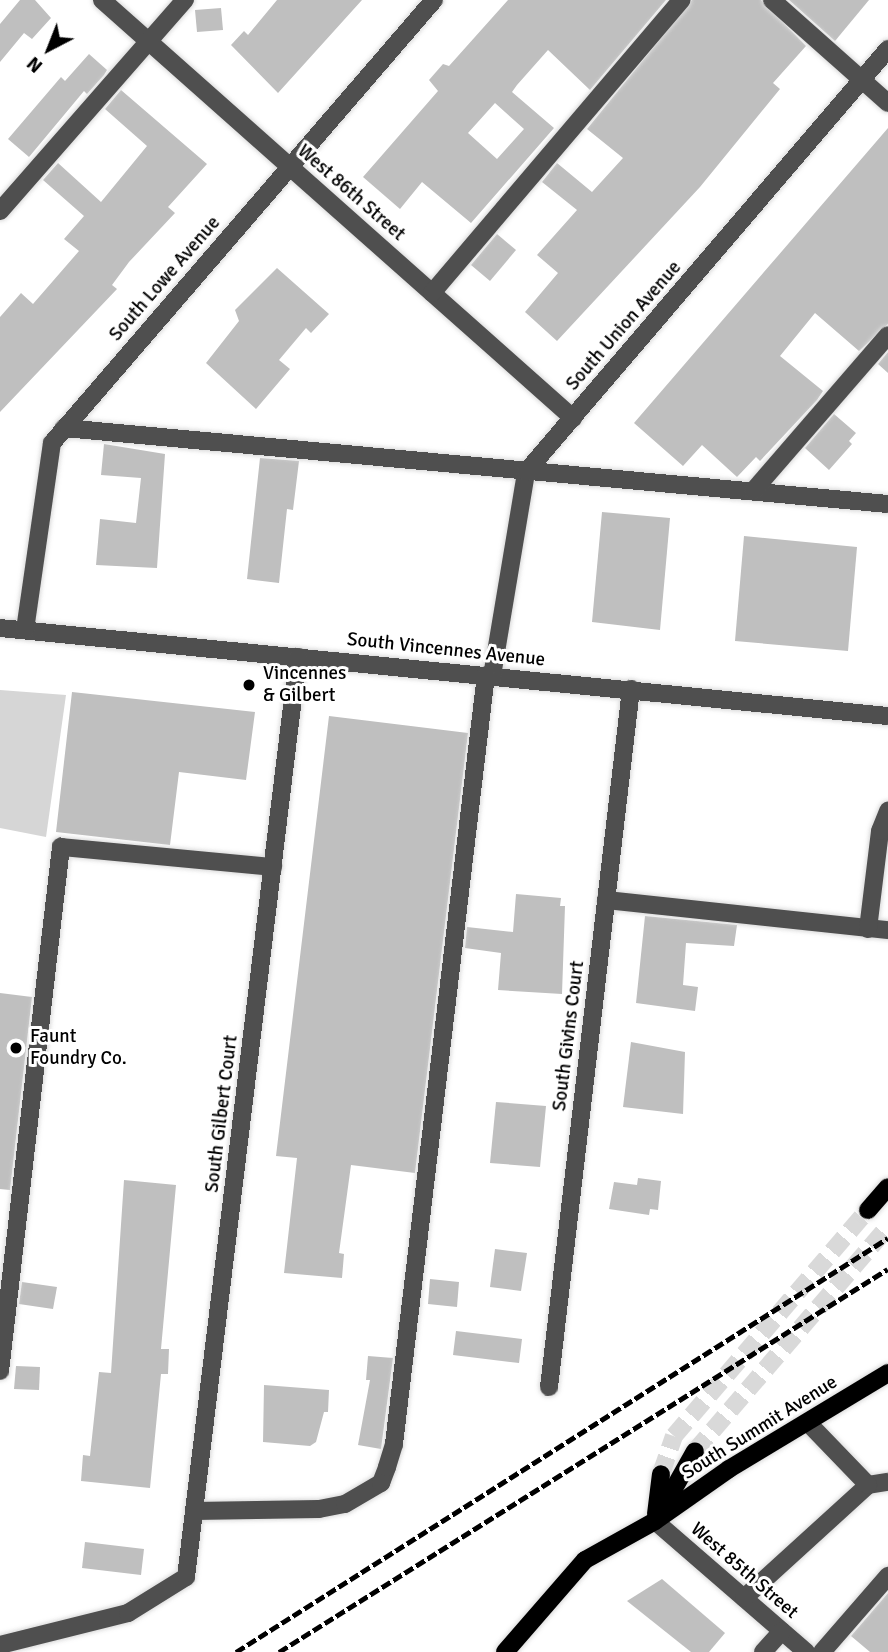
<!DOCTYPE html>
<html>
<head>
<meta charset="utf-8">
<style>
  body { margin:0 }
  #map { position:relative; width:888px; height:1652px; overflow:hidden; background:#fff; font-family:Signika,sans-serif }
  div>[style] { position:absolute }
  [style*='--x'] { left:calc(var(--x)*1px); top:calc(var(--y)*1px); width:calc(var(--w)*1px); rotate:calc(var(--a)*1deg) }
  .green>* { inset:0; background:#d6d6d6 }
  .building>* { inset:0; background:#bfbfbf }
  .major-tunnel>* { height:18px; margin-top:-9px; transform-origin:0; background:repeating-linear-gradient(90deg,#d9d9d9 0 18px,transparent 0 27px) }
  .roads { filter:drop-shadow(0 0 2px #dbdbdb) drop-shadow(0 0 2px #dbdbdb) }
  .minor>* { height:18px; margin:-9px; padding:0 9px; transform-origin:9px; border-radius:9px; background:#4f4f4f }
  .major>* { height:18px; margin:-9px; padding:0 9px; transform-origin:9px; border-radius:9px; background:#000 }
  .rail>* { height:5px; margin-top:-2.5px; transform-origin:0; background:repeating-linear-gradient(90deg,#000 0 10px,transparent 0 13.5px) }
  .dots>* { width:19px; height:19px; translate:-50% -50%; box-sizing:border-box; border:4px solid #fff; border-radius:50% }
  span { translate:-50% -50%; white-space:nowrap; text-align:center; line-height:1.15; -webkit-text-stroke:6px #fff; paint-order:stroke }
  .street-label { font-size:19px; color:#000 }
  .poi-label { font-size:19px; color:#000 }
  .left { translate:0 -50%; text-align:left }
  .north { position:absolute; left:14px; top:14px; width:70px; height:70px; -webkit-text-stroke:5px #fff; paint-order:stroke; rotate:222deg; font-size:19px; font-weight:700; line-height:28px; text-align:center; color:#000 }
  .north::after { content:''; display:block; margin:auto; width:24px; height:32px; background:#000; clip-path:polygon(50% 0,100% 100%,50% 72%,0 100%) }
</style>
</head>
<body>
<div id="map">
  <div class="green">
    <div style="clip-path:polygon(0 690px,66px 695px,46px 837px,0 828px)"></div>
  </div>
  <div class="building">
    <div style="clip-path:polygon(20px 0,35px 0,51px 18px,32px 39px,24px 33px,0 62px,0 24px)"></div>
    <div style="clip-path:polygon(277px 0,362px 0,278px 93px,231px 45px,244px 31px,248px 35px)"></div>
    <div style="clip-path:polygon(evenodd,508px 0,666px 0,590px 90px,548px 50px,517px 85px,512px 92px,554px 128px,471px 223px,422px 182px,400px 209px,363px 177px,438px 91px,429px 80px,443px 64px,449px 66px,508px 0,495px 103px,524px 129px,497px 159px,468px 133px,495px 103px)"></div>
    <div style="clip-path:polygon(692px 0,761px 0,806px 46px,773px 83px,780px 89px,700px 187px,557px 341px,525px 312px,558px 273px,537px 255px,577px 210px,542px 182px,557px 163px,592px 192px,623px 158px,587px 129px)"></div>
    <div style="clip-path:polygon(789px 0,869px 0,835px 41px)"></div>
    <div style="clip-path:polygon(221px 8px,223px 30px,197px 32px,195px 10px)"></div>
    <div style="clip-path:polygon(89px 54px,107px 70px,104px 75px,87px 94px,84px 91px,29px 157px,8px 139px,61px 77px,65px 81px)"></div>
    <div style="clip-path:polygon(121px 90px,207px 164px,168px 207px,175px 213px,129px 262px,112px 285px,117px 289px,0 412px,0 317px,21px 293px,33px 304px,79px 251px,64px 239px,84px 216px,43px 180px,58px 163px,101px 202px,147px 146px,105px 109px)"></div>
    <div style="clip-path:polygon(888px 128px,888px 324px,859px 351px,815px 313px,780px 356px,823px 391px,817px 400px,760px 461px,756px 457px,737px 477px,702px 445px,683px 466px,634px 423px)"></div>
    <div style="clip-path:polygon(497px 234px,516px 250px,490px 281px,471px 265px)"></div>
    <div style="clip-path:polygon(277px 268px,329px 314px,311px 333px,306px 328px,279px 360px,290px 369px,256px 409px,206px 363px,239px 321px,235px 310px)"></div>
    <div style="clip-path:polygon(888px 352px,888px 373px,878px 364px)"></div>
    <div style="clip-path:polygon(834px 414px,856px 433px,849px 441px,852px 444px,829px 470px,805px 448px)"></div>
    <div style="clip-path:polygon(104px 444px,165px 454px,157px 568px,96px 565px,100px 519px,136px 523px,141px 478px,101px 475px)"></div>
    <div style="clip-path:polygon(260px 458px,299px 461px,293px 510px,287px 509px,279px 583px,247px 579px)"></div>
    <div style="clip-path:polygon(602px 512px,670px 518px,660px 630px,592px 622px)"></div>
    <div style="clip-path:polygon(744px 536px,857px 547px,848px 651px,735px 641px)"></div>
    <div style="clip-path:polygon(72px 692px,255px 712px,246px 780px,179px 772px,170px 845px,56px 832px)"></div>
    <div style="clip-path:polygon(329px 716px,468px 733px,415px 1173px,351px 1165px,339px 1253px,344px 1254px,342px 1278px,284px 1273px,297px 1158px,276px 1156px)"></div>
    <div style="clip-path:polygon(516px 894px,561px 898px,560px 906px,565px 906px,562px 994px,498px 990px,501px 953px,465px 948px,467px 927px,513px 932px)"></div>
    <div style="clip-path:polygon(645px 916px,737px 925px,734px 946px,686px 943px,683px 985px,698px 987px,695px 1011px,636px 1003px)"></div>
    <div style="clip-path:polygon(0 993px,32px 997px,10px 1190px,0 1189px)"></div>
    <div style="clip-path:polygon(631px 1042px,685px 1052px,683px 1114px,623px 1107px)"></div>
    <div style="clip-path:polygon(496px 1102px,546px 1106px,540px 1167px,490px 1163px)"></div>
    <div style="clip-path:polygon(638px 1178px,661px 1181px,658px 1210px,650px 1209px,649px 1215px,609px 1209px,614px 1182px,637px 1185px)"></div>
    <div style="clip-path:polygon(124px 1180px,176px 1185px,161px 1349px,169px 1349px,168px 1374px,161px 1374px,150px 1488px,81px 1481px,83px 1455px,90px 1456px,99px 1372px,111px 1373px)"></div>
    <div style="clip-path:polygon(495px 1249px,527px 1253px,521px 1291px,490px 1287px)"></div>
    <div style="clip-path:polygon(430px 1279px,459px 1282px,457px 1307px,428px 1304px)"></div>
    <div style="clip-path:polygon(22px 1282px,57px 1287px,53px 1309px,19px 1304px)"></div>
    <div style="clip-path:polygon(456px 1331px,522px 1339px,519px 1363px,453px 1355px)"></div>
    <div style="clip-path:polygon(368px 1356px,393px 1358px,381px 1449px,358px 1445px,370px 1380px,366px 1380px)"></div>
    <div style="clip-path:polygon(16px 1366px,40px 1367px,39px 1390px,14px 1389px)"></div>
    <div style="clip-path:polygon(264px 1385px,329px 1390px,328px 1412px,324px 1412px,316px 1442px,310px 1446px,263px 1442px)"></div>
    <div style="clip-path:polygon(85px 1542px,144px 1549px,141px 1575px,82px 1568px)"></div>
    <div style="clip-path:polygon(662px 1579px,725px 1633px,709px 1652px,691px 1652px,627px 1601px)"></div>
    <div style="clip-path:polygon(888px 1593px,888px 1652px,870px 1652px,851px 1636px)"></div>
  </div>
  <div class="major-tunnel">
    <div style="--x:695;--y:1451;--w:296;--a:-49.3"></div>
    <div style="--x:661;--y:1474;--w:40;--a:-71.1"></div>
    <div style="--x:674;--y:1436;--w:298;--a:-49.4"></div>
  </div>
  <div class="roads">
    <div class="minor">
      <div style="--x:102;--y:0;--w:630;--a:41.59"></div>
      <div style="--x:772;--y:0;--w:155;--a:41.6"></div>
      <div style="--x:0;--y:211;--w:281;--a:-48.8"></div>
      <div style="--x:432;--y:293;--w:385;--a:-49.6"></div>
      <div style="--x:64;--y:428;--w:827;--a:5.27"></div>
      <div style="--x:753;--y:491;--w:206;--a:-49.1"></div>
      <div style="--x:0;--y:628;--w:892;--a:5.66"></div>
      <div style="--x:25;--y:630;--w:189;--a:-81.8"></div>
      <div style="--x:52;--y:443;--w:585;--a:-49.23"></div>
      <div style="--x:492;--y:676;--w:207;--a:-80.5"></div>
      <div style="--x:526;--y:472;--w:557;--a:-49.44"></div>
      <div style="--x:606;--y:900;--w:284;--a:6.1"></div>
      <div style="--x:868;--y:929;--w:99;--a:-83"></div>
      <div style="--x:880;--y:831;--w:22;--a:-68"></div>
      <div style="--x:0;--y:1371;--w:528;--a:-83.36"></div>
      <div style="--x:61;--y:847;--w:213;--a:5.4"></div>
      <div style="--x:549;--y:1387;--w:703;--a:-83.3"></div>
      <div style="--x:868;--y:1485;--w:20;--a:-9"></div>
      <div style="--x:194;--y:1511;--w:125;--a:-0.9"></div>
      <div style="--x:319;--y:1509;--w:26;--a:-11"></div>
      <div style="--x:345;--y:1504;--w:42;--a:-30.3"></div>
      <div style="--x:381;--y:1483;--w:17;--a:-69"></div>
      <div style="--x:387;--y:1467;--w:24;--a:-73"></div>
      <div style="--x:394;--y:1444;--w:774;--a:-83.18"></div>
      <div style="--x:655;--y:1521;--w:200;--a:40.9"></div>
      <div style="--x:744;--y:1598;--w:168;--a:-42.3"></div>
      <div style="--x:868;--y:1485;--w:85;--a:-134"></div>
      <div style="--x:0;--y:1645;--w:132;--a:-14"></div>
      <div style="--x:128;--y:1613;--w:68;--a:-31.8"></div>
      <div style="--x:186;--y:1577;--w:927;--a:-83.06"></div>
      <div style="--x:763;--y:1652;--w:28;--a:-48"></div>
      <div style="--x:822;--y:1652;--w:101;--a:-49"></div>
    </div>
    <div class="major">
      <div style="--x:868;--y:1210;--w:30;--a:-49"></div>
      <div style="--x:656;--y:1514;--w:40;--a:-82.9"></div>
      <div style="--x:659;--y:1515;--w:73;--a:-60.6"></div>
      <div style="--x:505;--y:1652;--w:122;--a:-49"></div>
      <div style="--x:585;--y:1560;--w:80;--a:-29.1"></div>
      <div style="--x:655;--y:1521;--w:90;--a:-35.1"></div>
      <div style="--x:729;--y:1469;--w:186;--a:-31.1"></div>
    </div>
  </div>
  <div class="rail">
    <div style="--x:236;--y:1652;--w:772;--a:-32.41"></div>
    <div style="--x:279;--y:1652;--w:719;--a:-32.17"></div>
  </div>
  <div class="dots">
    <div style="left:249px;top:685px;background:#000"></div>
    <div style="left:16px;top:1048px;background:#000"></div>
  </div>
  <div class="street-label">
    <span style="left:351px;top:193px;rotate:41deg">West 86th Street</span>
    <span style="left:165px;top:279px;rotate:-49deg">South Lowe Avenue</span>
    <span style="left:624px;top:326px;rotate:-49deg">South Union Avenue</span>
    <span style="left:446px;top:650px;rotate:6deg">South Vincennes Avenue</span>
    <span style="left:569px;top:1036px;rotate:-83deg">South Givins Court</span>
    <span style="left:222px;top:1114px;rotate:-83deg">South Gilbert Court</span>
    <span style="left:760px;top:1428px;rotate:-32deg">South Summit Avenue</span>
    <span style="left:744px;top:1571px;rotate:41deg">West 85th Street</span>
  </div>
  <div class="poi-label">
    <span class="left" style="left:263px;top:685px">Vincennes<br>&amp; Gilbert</span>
    <span class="left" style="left:30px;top:1048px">Faunt<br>Foundry Co.</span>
  </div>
  <div class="north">N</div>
</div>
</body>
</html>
